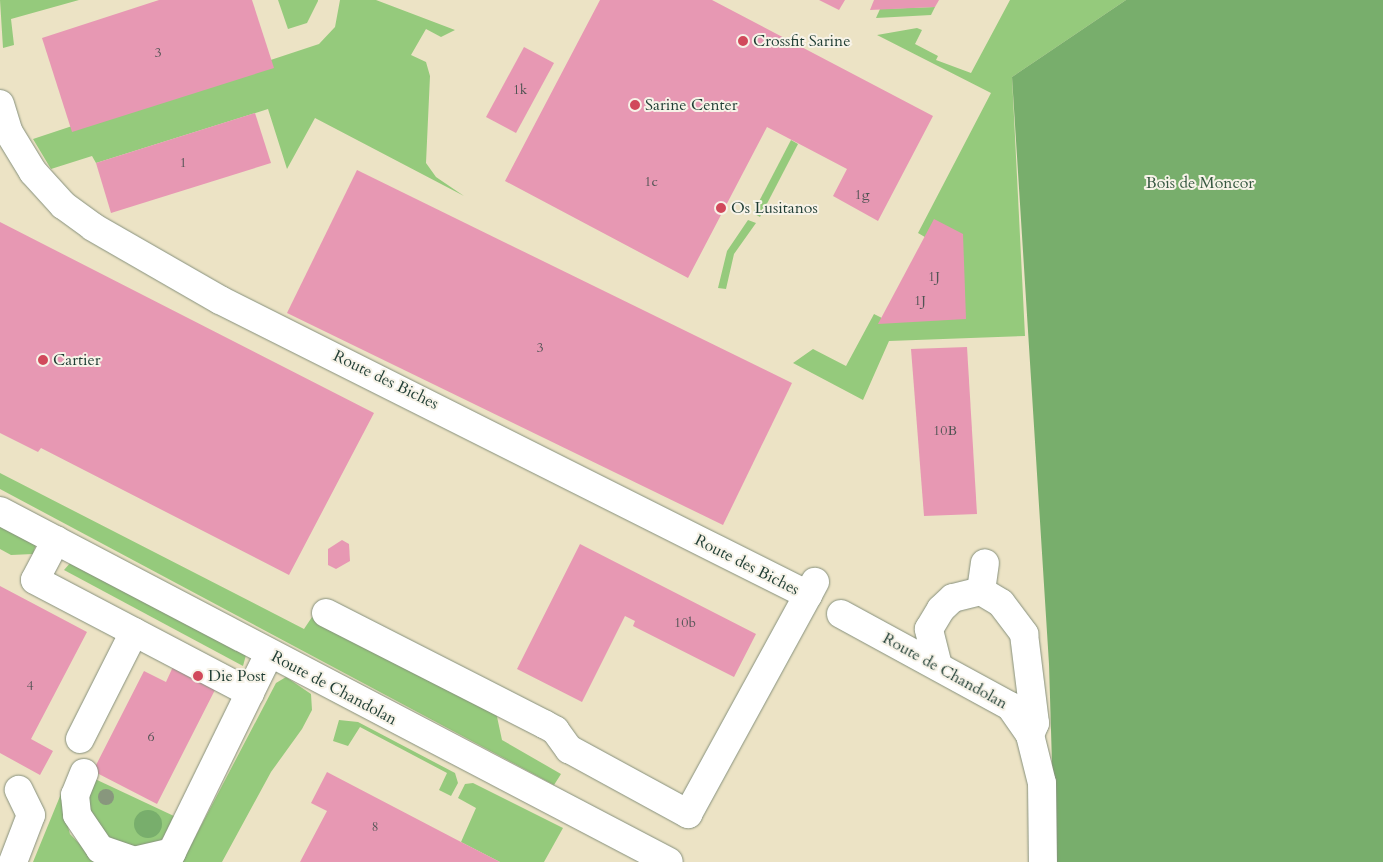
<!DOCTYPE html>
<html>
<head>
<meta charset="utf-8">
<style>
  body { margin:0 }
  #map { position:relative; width:1383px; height:862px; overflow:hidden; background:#ece3c5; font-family:Cardo,serif }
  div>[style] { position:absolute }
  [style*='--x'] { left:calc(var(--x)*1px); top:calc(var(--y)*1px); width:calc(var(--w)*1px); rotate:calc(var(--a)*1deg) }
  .green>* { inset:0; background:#95ca7c }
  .forest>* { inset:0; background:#78ae6c }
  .round { border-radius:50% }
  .building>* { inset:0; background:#e798b3 }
  .roads { filter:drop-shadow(0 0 1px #86907c) drop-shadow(0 0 1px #86907c) }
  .minor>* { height:28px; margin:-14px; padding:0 14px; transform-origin:14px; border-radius:14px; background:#fff }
  .trees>* { width:16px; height:16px; margin:-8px; border-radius:50%; background:#88977d }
  .dots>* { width:14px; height:14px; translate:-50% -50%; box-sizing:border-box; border:2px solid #f7f3e8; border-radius:50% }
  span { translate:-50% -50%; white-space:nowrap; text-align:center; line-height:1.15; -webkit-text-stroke:4px #f7f3e8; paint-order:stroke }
  .number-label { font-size:14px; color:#515454 }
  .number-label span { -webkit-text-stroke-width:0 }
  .poi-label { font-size:16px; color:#1f3d34 }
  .left { translate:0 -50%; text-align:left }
  .park-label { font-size:16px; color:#375942 }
  .street-label { font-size:16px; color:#1f3d34 }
</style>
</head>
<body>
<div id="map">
  <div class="green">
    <div style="clip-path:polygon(0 0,79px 0,11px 19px,14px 45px,3px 48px)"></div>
    <div style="clip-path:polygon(278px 0,318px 0,318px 1px,307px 23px,288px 29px)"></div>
    <div style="clip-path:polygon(340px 0,376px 0,455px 30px,441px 37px,426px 29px,411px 55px,426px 62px,430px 76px,426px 163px,436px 177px,464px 196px,315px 118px,287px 169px,268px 109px,96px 163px,92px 156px,51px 169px,33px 139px,319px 44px,335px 27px)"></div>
    <div style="clip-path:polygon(1010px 0,1126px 0,1012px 77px,1025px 336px,889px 341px,863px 400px,793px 363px,813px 349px,846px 366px,874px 314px,888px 321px,930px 240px,918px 233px,991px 93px,877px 35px,917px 28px,922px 30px,915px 44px,938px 56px,936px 60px,971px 73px)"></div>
    <div style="clip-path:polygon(935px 7px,931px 15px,876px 18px,880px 9px)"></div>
    <div style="clip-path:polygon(791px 140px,798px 144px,760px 217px,753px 213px)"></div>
    <div style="clip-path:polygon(748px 220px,756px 223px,734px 254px,726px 289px,718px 288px,727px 251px)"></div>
    <div style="clip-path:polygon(0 473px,304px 629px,312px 617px,496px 712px,502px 740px,561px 774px,554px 785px,0 489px)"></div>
    <div style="clip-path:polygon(0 525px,36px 544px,33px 554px,11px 555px,0 549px)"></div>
    <div style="clip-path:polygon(71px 562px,246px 655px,243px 666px,64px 570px)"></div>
    <div style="clip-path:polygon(286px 677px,311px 694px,312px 710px,302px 729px,271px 772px,222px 862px,182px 862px,276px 683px)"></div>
    <div style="clip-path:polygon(339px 720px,358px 722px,455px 773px,458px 783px,451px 796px,439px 790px,447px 773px,360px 727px,348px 746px,333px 741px)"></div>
    <div style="clip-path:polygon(72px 767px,64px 813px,70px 834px,97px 862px,33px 862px)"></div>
    <div style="clip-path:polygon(95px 779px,176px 817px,168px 834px,155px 845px,136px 850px,118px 847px,91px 820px,87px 799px)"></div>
    <div style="clip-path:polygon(473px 783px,563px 828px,544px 862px,500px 862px,461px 842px,476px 808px,458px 798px,465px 784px)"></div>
  </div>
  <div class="forest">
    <div style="clip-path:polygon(1126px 0,1383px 0,1383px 862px,1055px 862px,1049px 664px,1012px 77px)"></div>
    <div class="round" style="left:134px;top:810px;width:28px;height:28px"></div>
  </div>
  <div class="building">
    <div style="clip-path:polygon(159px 0,252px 0,274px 68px,72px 132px,42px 38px)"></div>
    <div style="clip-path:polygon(600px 0,712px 0,933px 116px,878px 221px,833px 196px,847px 169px,767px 127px,688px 278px,505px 181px)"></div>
    <div style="clip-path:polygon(819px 0,845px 0,839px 10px)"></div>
    <div style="clip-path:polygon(874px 0,939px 0,935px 7px,870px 10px)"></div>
    <div style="clip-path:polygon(524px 47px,554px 63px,516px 133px,486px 117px)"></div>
    <div style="clip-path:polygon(255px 113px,271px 163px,111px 213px,96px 163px)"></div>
    <div style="clip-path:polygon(357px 170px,792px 383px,723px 525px,287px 313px)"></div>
    <div style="clip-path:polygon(934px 219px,963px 234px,966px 319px,878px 324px)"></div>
    <div style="clip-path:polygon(0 222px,374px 413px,289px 575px,41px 448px,38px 452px,0 433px)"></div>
    <div style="clip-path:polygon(967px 347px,977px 514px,924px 516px,911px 349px)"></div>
    <div style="clip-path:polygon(342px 540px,349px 544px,350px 561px,336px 569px,328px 565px,328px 549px)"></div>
    <div style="clip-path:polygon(580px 544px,756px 634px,734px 677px,633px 626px,635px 621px,625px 616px,582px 702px,517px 669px)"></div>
    <div style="clip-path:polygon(0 586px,87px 632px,31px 739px,53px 751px,40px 775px,0 753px)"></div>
    <div style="clip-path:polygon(177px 658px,220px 680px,157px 804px,93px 771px,144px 671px,166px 682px)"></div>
    <div style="clip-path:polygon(327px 772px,461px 842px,500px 862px,300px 862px,327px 811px,311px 803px)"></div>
  </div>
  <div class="roads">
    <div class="minor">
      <div style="--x:0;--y:104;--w:28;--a:73"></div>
      <div style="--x:8;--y:131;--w:48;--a:58.6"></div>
      <div style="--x:33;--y:172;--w:45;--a:47.7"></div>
      <div style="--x:63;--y:205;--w:37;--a:36"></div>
      <div style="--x:93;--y:227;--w:146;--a:29.9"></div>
      <div style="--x:220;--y:300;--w:658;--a:26.64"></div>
      <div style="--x:808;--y:595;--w:15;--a:-62"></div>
      <div style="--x:0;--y:511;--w:755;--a:27.68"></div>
      <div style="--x:56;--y:540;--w:45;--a:117.7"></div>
      <div style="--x:35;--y:580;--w:243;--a:27.7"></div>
      <div style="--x:981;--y:591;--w:28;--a:-82"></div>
      <div style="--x:326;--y:613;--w:245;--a:27"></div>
      <div style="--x:544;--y:724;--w:13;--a:29"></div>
      <div style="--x:555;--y:730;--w:24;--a:54"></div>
      <div style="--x:569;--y:749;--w:136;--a:28.6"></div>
      <div style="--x:688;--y:814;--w:250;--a:-61.3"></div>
      <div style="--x:841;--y:614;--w:192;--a:28.6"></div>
      <div style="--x:1010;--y:706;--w:35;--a:55"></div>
      <div style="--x:1030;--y:735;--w:49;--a:76"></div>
      <div style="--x:1042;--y:783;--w:79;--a:89.3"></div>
      <div style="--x:938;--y:666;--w:38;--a:-104"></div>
      <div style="--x:929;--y:629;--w:23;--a:-59"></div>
      <div style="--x:941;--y:609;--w:16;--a:-43"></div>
      <div style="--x:953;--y:598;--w:29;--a:-14"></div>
      <div style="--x:981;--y:591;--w:23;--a:31"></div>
      <div style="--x:1001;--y:603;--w:39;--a:53"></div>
      <div style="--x:1024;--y:634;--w:90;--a:83"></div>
      <div style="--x:1035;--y:723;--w:13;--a:113"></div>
      <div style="--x:80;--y:739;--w:120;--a:-63.2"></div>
      <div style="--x:84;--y:773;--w:24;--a:112"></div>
      <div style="--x:75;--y:795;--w:20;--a:84"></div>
      <div style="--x:77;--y:815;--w:41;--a:55.9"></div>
      <div style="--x:100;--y:849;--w:36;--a:19"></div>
      <div style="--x:134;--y:861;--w:39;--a:-13"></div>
      <div style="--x:13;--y:862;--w:50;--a:-69"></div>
      <div style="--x:31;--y:815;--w:28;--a:-116"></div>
      <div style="--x:167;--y:862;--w:232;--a:-63.9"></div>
    </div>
  </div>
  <div class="trees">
    <div style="left:106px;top:797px"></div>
  </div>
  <div class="dots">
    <div style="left:743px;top:41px;background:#d1495b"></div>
    <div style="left:635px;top:105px;background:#d1495b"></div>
    <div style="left:721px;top:208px;background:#d1495b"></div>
    <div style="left:43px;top:360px;background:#d1495b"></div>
    <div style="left:198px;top:676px;background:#d1495b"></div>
  </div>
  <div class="number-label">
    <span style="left:158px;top:53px">3</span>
    <span style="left:520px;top:90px">1k</span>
    <span style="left:183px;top:163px">1</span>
    <span style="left:651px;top:182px">1c</span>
    <span style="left:862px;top:195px">1g</span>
    <span style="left:934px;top:277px">1J</span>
    <span style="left:920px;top:301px">1J</span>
    <span style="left:540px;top:348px">3</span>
    <span style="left:945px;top:431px">10B</span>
    <span style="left:685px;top:623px">10b</span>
    <span style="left:30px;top:686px">4</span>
    <span style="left:151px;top:737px">6</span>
    <span style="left:375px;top:827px">8</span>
  </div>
  <div class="poi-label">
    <span class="left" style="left:753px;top:41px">Crossfit Sarine</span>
    <span class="left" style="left:645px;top:105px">Sarine Center</span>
    <span class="left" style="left:731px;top:208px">Os Lusitanos</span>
    <span class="left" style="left:53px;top:360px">Cartier</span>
    <span class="left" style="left:208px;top:676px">Die Post</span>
  </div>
  <div class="park-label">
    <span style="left:1200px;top:183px">Bois de Moncor</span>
  </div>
  <div class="street-label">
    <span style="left:386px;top:380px;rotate:26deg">Route des Biches</span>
    <span style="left:747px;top:565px;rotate:27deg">Route des Biches</span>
    <span style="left:945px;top:671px;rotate:29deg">Route de Chandolan</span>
    <span style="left:334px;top:688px;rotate:28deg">Route de Chandolan</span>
  </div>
</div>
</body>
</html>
